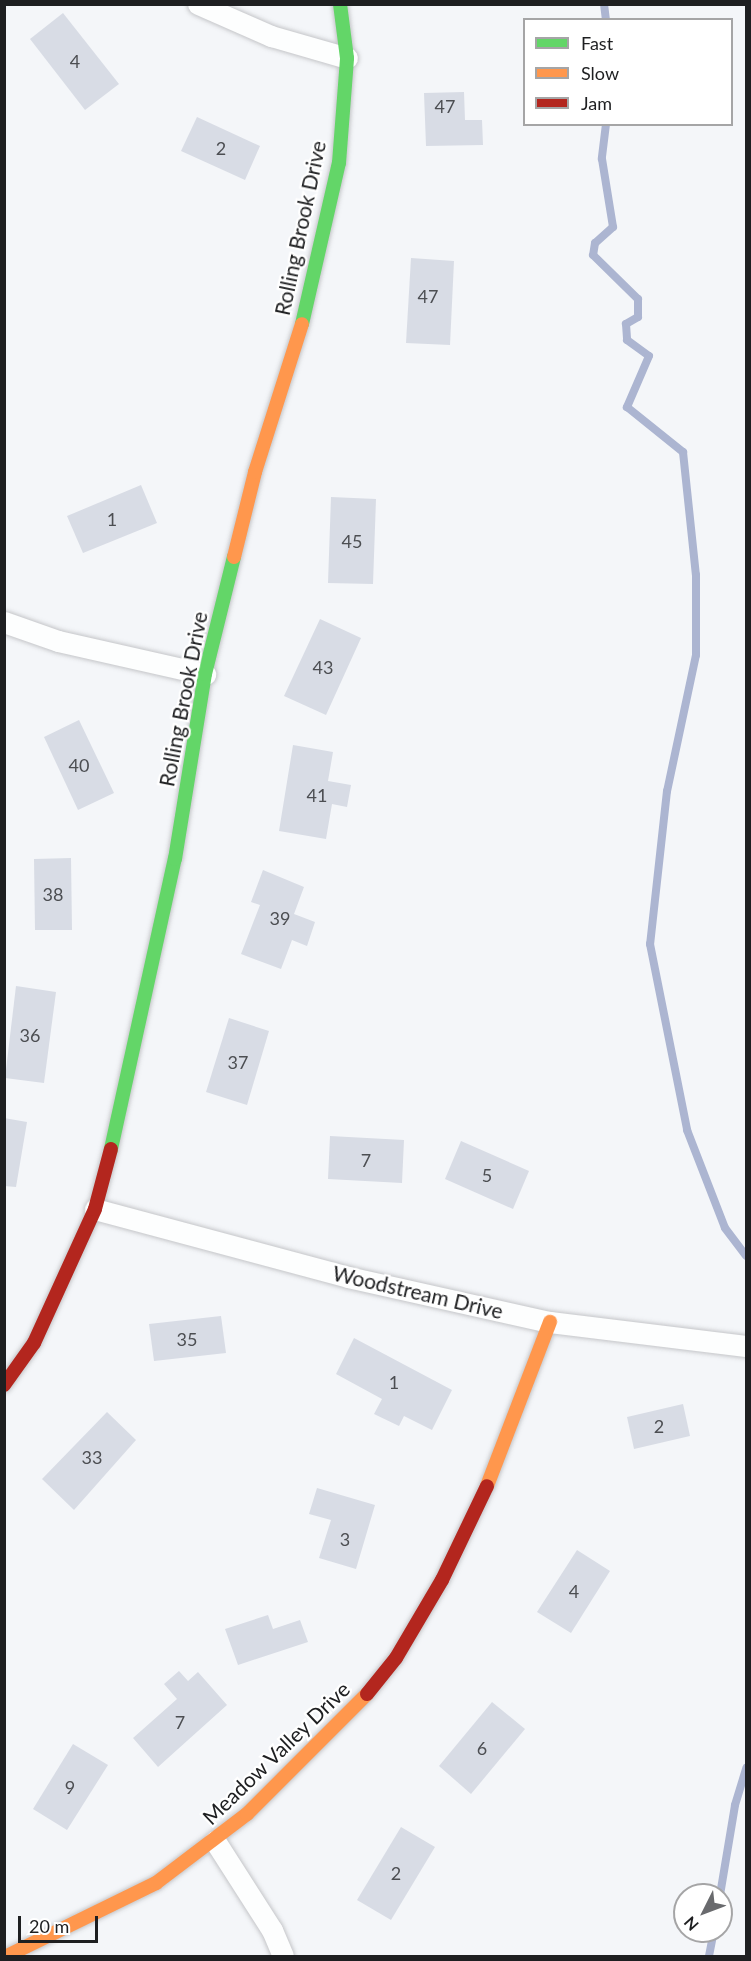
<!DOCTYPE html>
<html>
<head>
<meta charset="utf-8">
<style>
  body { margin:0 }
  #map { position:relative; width:751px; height:1961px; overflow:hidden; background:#f4f6f9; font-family:Lato,sans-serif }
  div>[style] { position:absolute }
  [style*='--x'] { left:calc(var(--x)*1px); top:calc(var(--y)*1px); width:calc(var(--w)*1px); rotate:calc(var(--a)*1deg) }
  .stream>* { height:8px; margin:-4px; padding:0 4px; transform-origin:4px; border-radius:4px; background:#acb5d1 }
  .building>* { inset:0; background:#d8dce5 }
  .roads { filter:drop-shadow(0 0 2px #c5c6c9) drop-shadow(0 0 2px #c5c6c9) }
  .street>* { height:21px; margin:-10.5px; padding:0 10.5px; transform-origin:10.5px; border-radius:10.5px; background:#fdfefe }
  .fast>* { height:14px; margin:-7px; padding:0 7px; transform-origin:7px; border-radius:7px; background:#63d668 }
  .slow>* { height:14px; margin:-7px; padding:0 7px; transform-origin:7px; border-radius:7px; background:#ff974d }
  .jam>* { height:14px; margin:-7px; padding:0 7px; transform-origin:7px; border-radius:7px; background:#b3261e }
  span { translate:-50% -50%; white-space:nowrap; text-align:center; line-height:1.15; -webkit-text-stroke:4.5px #fff; paint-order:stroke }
  .number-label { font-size:18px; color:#4c4e52 }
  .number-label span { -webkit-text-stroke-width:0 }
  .street-label { font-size:21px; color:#1e1f21 }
  .frame { position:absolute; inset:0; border:6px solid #1e1f21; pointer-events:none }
  .legend { position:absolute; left:523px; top:18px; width:210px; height:108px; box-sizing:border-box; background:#fff; border:2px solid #a5a5a6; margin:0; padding:8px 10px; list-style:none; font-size:18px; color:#1e1f21 }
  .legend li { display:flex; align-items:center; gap:12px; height:30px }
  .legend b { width:30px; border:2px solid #a5a5a6 }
  .north { position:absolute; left:673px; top:1883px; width:60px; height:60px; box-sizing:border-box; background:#fff; border:2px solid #a5a5a6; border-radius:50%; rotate:228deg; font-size:16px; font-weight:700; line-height:24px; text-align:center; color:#1e1f21 }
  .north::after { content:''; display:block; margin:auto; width:21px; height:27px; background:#696a6d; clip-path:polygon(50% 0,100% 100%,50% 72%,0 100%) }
  .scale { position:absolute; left:18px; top:1916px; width:80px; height:27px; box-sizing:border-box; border:3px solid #1e1f21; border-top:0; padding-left:8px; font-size:18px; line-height:21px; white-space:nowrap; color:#1e1f21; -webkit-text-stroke:4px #fff; paint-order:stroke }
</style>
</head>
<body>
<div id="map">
  <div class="stream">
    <div style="--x:604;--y:4;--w:16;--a:83"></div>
    <div style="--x:606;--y:124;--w:35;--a:97"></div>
    <div style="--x:602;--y:159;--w:69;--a:80.8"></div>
    <div style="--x:613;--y:227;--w:24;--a:138"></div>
    <div style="--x:595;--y:243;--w:12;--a:99"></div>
    <div style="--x:593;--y:255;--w:63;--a:44.4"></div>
    <div style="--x:638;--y:299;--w:18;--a:90"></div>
    <div style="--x:638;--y:317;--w:14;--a:150"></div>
    <div style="--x:626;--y:324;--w:16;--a:86"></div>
    <div style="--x:627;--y:340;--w:27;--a:36"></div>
    <div style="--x:649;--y:356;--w:56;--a:113.3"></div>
    <div style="--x:627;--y:407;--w:72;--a:38.8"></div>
    <div style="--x:683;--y:452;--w:124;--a:84"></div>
    <div style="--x:696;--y:575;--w:80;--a:90"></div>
    <div style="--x:696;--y:655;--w:139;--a:102"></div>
    <div style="--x:667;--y:791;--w:154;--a:96.3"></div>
    <div style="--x:650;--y:944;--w:190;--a:78.7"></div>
    <div style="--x:687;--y:1130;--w:105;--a:68.8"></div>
    <div style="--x:725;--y:1228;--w:35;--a:53"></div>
    <div style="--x:720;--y:1895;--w:91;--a:-80.5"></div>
    <div style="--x:735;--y:1805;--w:39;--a:-73"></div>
    <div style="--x:709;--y:1956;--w:25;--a:-79"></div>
  </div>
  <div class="building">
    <div style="clip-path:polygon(63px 13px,119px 84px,85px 110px,30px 39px)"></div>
    <div style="clip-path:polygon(464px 92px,465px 120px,482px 120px,483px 145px,426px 146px,424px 93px)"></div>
    <div style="clip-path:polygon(197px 117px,260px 146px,245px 180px,181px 151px)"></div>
    <div style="clip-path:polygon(411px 258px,454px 261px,450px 345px,406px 343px)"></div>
    <div style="clip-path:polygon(141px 485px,157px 523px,83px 553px,67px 516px)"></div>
    <div style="clip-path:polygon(331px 497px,376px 499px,373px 584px,328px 583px)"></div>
    <div style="clip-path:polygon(320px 619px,361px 638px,326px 715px,284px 696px)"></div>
    <div style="clip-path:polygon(79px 720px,114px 793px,78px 810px,44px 737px)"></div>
    <div style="clip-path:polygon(293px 745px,333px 752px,328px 781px,351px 785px,347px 807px,332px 804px,326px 839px,279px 831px)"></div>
    <div style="clip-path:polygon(71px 858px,72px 930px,35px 930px,34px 859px)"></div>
    <div style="clip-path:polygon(263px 870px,304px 887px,294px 914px,315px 922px,307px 946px,292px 940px,281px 969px,241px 954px,260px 905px,251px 902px)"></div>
    <div style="clip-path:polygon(16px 986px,56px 992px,44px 1083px,5px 1078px)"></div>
    <div style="clip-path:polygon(229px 1018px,269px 1031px,247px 1105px,206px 1092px)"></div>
    <div style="clip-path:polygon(4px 1118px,27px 1122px,16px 1187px,4px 1186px)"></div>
    <div style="clip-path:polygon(330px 1136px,404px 1140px,402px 1183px,328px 1179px)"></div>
    <div style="clip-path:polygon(461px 1141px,529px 1171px,513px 1209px,445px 1179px)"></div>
    <div style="clip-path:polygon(221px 1316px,226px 1353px,154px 1361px,149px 1324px)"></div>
    <div style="clip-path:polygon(354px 1338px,452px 1390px,432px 1430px,404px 1416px,399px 1426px,374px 1414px,382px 1399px,336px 1374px)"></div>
    <div style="clip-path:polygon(683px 1404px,690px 1436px,634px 1449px,627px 1417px)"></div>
    <div style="clip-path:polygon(107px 1412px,136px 1440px,74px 1510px,42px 1479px)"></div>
    <div style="clip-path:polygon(317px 1488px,375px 1505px,356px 1569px,319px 1558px,331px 1520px,309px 1514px)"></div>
    <div style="clip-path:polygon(577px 1550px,610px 1571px,571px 1633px,537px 1612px)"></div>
    <div style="clip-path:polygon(268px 1615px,273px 1629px,300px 1620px,308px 1642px,238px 1665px,225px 1629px)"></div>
    <div style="clip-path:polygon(179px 1671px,188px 1681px,198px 1672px,227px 1705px,158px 1767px,133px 1738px,177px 1699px,164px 1684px)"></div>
    <div style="clip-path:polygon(492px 1702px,525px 1729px,471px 1794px,439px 1766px)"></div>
    <div style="clip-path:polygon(73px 1744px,108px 1765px,67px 1830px,33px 1809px)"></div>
    <div style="clip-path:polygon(401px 1827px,435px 1847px,391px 1920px,357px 1900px)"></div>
  </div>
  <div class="roads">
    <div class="street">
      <div style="--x:198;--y:4;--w:80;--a:23.7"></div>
      <div style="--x:271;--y:36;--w:79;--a:16.1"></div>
      <div style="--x:4;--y:622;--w:57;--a:19.4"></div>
      <div style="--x:58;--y:641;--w:151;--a:12.7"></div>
      <div style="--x:95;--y:1209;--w:262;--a:15"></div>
      <div style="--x:348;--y:1277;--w:207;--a:12.6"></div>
      <div style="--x:550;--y:1322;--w:197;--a:7"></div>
      <div style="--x:215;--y:1841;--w:106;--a:57.4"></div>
      <div style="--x:272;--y:1930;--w:28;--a:67"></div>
    </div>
    <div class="fast">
      <div style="--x:302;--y:324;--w:165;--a:-77.1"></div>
      <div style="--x:339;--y:163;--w:105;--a:-85.6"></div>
      <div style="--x:347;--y:58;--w:54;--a:-97.4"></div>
      <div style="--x:111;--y:1149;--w:297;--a:-77.6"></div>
      <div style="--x:175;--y:859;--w:187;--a:-80.8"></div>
      <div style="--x:205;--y:674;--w:121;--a:-76.1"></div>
    </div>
    <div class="slow">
      <div style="--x:234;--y:557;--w:88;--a:-76.1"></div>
      <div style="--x:255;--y:472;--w:155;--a:-72.4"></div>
      <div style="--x:487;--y:1486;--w:176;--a:-69"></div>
      <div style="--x:7;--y:1956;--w:166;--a:-26.1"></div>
      <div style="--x:156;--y:1883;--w:114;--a:-37.2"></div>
      <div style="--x:247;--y:1814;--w:170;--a:-45"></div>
    </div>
    <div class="jam">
      <div style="--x:4;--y:1385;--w:52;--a:-54.5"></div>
      <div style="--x:34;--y:1343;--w:147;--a:-65.5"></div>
      <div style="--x:95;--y:1209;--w:62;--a:-75.1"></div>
      <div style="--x:367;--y:1694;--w:46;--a:-51.1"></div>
      <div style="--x:396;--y:1658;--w:91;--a:-59.5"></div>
      <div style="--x:442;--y:1580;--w:104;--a:-64.4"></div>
    </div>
  </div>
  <div class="number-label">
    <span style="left:75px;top:61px">4</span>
    <span style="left:445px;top:106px">47</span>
    <span style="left:221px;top:148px">2</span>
    <span style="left:428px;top:296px">47</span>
    <span style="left:112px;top:519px">1</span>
    <span style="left:352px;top:541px">45</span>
    <span style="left:323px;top:667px">43</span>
    <span style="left:79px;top:765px">40</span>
    <span style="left:317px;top:795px">41</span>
    <span style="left:53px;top:894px">38</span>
    <span style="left:280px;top:918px">39</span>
    <span style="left:30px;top:1035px">36</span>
    <span style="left:238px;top:1062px">37</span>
    <span style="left:366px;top:1160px">7</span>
    <span style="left:487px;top:1175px">5</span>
    <span style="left:187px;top:1339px">35</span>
    <span style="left:394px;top:1382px">1</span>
    <span style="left:659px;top:1426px">2</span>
    <span style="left:92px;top:1457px">33</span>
    <span style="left:345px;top:1539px">3</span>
    <span style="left:574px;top:1591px">4</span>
    <span style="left:180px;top:1722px">7</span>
    <span style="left:482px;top:1748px">6</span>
    <span style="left:70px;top:1787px">9</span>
    <span style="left:396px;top:1873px">2</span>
  </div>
  <div class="street-label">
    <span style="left:300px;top:228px;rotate:-78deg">Rolling Brook Drive</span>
    <span style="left:183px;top:699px;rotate:-79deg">Rolling Brook Drive</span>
    <span style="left:418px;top:1292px;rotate:13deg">Woodstream Drive</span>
    <span style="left:276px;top:1753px;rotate:-44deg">Meadow Valley Drive</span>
  </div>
  <div class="frame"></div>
  <ul class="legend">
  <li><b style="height:8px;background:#63d668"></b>Fast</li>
  <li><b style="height:8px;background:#ff974d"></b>Slow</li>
  <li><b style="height:8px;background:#b3261e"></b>Jam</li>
  </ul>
  <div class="north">N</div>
  <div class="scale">20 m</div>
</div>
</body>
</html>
